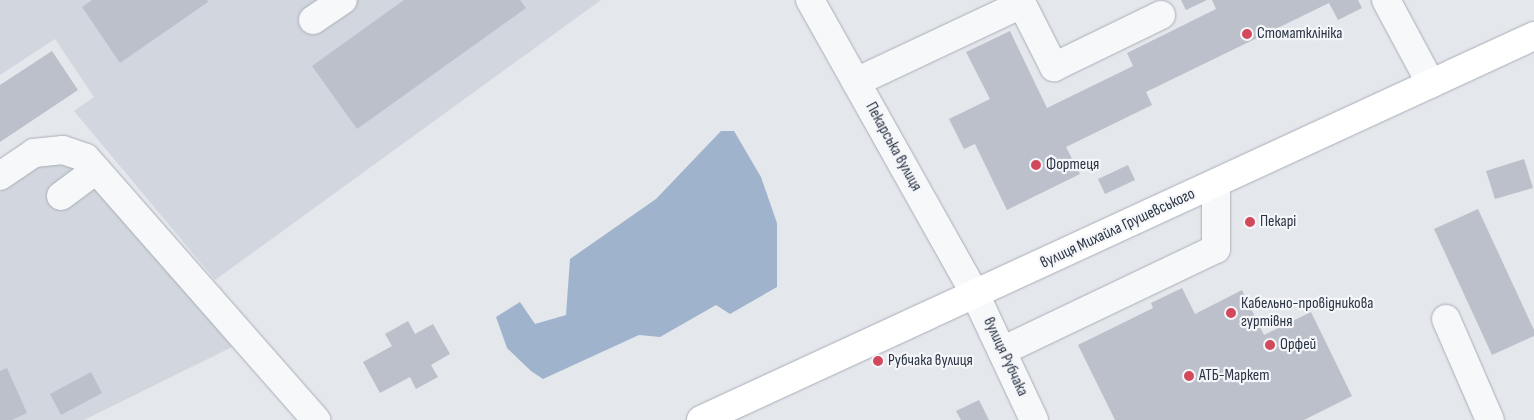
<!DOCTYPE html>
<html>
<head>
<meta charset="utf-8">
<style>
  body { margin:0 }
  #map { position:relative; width:1534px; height:420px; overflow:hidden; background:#e4e7ec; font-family:"Sofia Sans Condensed",sans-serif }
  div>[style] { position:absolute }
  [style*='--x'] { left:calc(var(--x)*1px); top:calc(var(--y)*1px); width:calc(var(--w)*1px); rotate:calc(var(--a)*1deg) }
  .built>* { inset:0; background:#d2d6de }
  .water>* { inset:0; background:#9fb4cc }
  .building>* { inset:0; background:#bbc0ca }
  .roads { filter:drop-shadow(0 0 1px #a9aeb7) drop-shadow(0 0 1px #a9aeb7) }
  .minor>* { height:28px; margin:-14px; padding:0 14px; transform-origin:14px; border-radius:14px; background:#f7f8fa }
  .major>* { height:28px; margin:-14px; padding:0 14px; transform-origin:14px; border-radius:14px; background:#fff }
  .dots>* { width:14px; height:14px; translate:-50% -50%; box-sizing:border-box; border:2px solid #f4f6f9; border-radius:50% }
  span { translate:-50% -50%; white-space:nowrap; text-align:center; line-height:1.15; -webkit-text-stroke:4.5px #f4f6f9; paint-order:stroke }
  .poi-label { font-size:16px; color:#2b3445 }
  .left { translate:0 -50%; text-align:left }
  .street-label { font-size:16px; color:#2b3445 }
</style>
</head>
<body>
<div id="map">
  <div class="built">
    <div style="clip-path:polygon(0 0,601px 0,215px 280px,74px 111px,94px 97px,55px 39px,0 75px)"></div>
    <div style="clip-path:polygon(71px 162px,85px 171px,232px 347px,84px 420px,0 420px,0 192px,44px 164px)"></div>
  </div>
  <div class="water">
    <div style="clip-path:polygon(721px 131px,734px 131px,761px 177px,777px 223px,777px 287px,730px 314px,716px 305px,660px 337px,639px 335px,543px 379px,531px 371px,507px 348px,496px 317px,520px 302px,535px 324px,566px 315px,570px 259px,656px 199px)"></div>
  </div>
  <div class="building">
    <div style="clip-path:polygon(92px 0,207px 0,208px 2px,120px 63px,82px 7px)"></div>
    <div style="clip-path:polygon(404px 0,520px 0,526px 8px,357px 129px,312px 66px)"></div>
    <div style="clip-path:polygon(1181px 0,1207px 0,1186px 10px)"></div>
    <div style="clip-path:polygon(1212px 0,1358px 0,1362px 8px,1338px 20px,1329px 3px,1146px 92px,1152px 105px,1066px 147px,1080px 174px,1007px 210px,975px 144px,964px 149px,949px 119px,990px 99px,966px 52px,1010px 31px,1047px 108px,1133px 66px,1127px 53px,1216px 9px)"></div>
    <div style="clip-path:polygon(52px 51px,78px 90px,0 142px,0 85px)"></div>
    <div style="clip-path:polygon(1524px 159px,1533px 188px,1495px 199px,1486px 171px)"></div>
    <div style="clip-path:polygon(1128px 165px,1135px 180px,1105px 194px,1098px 179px)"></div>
    <div style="clip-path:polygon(1478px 209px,1534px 330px,1534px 336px,1492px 355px,1434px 229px)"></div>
    <div style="clip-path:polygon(1182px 288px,1195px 314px,1242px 290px,1264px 335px,1311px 312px,1352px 396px,1304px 420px,1115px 420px,1078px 345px,1153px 308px,1151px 303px)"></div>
    <div style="clip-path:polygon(408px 321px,415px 334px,433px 324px,450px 354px,431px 365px,438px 377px,416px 389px,410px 377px,380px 393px,363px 362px,392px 346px,385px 334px)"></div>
    <div style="clip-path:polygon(7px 368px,27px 413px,12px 420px,0 420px,0 371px)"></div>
    <div style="clip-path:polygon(91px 372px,102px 393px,61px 415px,50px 394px)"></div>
    <div style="clip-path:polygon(979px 400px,989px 420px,961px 420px,956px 411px)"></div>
  </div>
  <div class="roads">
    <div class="minor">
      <div style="--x:810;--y:0;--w:337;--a:60.7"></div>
      <div style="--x:975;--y:294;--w:139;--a:64.9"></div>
      <div style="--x:1386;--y:0;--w:95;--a:61.8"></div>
      <div style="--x:313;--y:20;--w:36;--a:-34"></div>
      <div style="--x:856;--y:82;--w:183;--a:-25.2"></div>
      <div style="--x:1022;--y:4;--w:71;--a:63.1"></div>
      <div style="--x:1054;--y:67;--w:119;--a:-25.9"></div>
      <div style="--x:0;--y:176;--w:41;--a:-34.1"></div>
      <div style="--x:34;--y:153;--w:29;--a:-6"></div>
      <div style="--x:63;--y:150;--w:24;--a:19"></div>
      <div style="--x:86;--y:158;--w:349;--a:48.7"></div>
      <div style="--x:61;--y:196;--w:44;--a:-36.6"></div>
      <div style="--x:1446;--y:319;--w:110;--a:66.5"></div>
      <div style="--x:1002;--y:351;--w:237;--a:-25.5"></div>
      <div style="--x:1216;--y:249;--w:65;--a:-90"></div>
    </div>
    <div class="major">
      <div style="--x:701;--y:420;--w:917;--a:-24.75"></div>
    </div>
  </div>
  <div class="dots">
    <div style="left:1247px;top:34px;background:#d1495b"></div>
    <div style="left:1036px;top:165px;background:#d1495b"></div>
    <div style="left:1250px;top:222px;background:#d1495b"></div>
    <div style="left:1231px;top:313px;background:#d1495b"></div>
    <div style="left:1270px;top:345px;background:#d1495b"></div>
    <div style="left:878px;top:361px;background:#d1495b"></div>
    <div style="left:1189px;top:376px;background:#d1495b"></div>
  </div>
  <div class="poi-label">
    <span class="left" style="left:1257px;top:34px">Стоматклініка</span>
    <span class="left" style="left:1046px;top:165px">Фортеця</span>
    <span class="left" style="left:1260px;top:222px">Пекарі</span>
    <span class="left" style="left:1241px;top:313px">Кабельно-провідникова<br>гуртівня</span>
    <span class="left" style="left:1280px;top:345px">Орфей</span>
    <span class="left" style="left:888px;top:361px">Рубчака вулиця</span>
    <span class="left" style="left:1199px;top:376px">АТБ-Маркет</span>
  </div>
  <div class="street-label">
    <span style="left:893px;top:147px;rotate:61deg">Пекарська вулиця</span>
    <span style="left:1118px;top:229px;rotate:-25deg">вулиця Михайла Грушевського</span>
    <span style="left:1005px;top:357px;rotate:65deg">вулиця Рубчака</span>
  </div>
</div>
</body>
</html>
